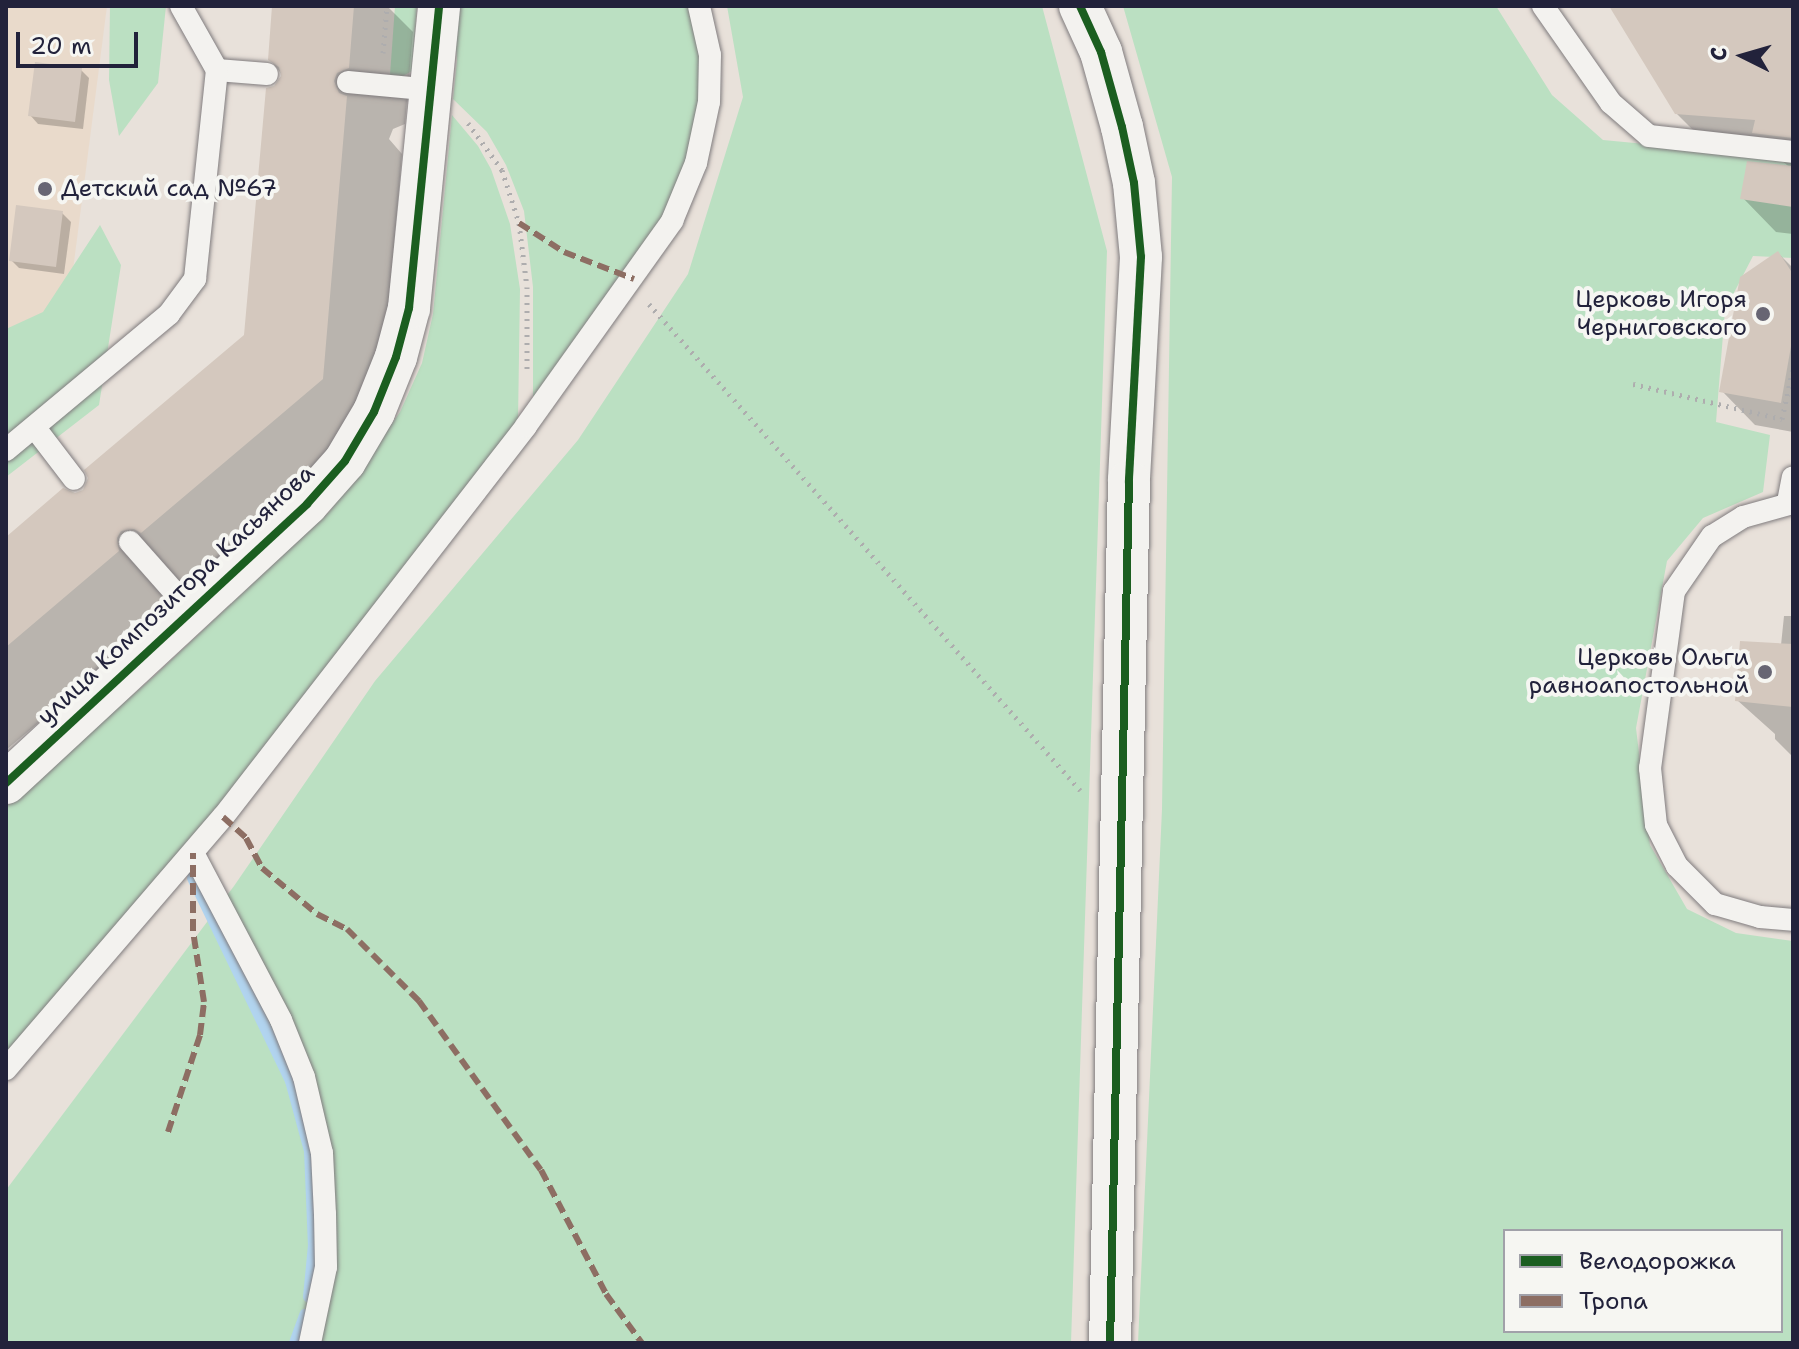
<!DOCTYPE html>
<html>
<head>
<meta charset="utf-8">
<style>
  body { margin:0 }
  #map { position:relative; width:1799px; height:1349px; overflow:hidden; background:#e8e1da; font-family:"Shantell Sans",sans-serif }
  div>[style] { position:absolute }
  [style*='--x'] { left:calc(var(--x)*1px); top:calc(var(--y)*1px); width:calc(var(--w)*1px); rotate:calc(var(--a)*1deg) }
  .built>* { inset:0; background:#e9dacb }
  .green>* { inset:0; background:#bbe0c2 }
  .shadow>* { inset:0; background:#0003 }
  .stream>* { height:12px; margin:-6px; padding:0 6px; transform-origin:6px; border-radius:6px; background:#b1d4ef }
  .building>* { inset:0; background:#d4c8be }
  .path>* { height:5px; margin-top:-2.5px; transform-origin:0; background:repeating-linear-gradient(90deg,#aeadae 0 2px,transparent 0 8px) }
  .roads { filter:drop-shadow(0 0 2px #807c7e) drop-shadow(0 0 2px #807c7e) }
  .lane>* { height:22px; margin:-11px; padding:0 11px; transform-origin:11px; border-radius:11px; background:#f3f2ef }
  .street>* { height:42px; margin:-21px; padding:0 21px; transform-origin:21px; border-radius:21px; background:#f3f2ef }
  .quiet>* { height:6px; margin-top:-3px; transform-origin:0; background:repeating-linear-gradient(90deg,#8d6e63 0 12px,transparent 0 18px) }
  .cycleway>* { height:8px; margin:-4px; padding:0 4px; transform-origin:4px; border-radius:4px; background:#1b5e20 }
  .dots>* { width:22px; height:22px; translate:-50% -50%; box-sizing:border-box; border:4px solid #f6f6f2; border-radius:50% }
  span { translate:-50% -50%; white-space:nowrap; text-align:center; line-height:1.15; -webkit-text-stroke:8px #f6f6f2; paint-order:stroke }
  .poi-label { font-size:24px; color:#22223b }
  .left { translate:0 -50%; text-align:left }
  .right { translate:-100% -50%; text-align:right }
  .street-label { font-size:24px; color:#22223b }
  .frame { position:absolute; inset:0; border:8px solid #22223b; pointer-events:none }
  .legend { position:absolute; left:1503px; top:1229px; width:280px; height:104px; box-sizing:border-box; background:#f6f6f2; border:2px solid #a1a1a9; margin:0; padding:10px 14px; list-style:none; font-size:24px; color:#22223b }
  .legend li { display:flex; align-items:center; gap:16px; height:40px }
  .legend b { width:40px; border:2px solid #a1a1a9 }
  .north { position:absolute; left:1703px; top:16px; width:80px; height:80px; -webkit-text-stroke:6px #f6f6f2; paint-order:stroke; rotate:275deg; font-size:22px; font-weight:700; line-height:32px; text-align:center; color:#22223b }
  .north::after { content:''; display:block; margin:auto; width:28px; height:36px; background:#22223b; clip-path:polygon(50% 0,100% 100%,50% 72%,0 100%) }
  .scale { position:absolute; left:16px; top:32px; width:122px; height:36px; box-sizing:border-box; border:4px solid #22223b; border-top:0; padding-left:10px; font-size:24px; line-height:28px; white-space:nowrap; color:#22223b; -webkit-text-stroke:6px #f6f6f2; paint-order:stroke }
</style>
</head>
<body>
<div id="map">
  <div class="built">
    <div style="clip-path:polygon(6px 6px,107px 6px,60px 371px,6px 398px)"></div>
  </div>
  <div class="green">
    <div style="clip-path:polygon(110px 6px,166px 6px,158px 83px,119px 136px,109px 80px)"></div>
    <div style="clip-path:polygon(395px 6px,417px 6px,412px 71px,403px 76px,390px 75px)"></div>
    <div style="clip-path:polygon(452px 6px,689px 6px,699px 56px,702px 101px,687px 163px,666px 217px,533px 402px,533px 287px,524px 211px,506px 165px,487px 132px,453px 99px,457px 60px)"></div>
    <div style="clip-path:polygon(727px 6px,1042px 6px,1107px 251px,1071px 1343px,6px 1343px,6px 1190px,234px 886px,375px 681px,578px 440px,688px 274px,743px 97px)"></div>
    <div style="clip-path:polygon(evenodd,1123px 6px,1496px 6px,1552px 95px,1603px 140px,1793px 158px,1793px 258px,1753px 256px,1725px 310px,1716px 422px,1770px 435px,1763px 492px,1703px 518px,1667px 561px,1636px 728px,1650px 845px,1687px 909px,1736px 933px,1793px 941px,1793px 1343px,1138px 1343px,1162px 809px,1172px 177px,1123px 6px,1505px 1231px,1781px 1231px,1781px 1331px,1505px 1331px,1505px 1231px)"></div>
    <div style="clip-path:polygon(452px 115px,478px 146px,491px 169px,510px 224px,520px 289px,518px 421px,186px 850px,6px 1052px,6px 807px,153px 677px,330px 511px,400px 412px,422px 363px,433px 314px)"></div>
    <div style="clip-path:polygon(100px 225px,121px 265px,99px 405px,6px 477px,6px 329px,43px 312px)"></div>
  </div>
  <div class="shadow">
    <div style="clip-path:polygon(275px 6px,387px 6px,413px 32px,405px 124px,393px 129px,389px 139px,402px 154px,378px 436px,192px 584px,178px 587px,175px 608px,6px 750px,6px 539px,85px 491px,246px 336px,275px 88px,283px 76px,270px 59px)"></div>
    <div style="clip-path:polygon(1612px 6px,1793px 6px,1793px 234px,1776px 232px,1743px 198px,1788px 166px,1773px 152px,1710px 147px,1676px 113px)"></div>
    <div style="clip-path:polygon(81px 70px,89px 78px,83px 129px,38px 124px,30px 115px)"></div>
    <div style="clip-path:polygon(62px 213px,71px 222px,64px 274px,19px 268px,11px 260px)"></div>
    <div style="clip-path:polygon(1778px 253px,1793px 268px,1793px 432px,1755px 425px,1722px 391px)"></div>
    <div style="clip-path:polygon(1784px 616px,1793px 616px,1793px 757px,1775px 739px,1775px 734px,1737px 700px,1781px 645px)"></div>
  </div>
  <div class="stream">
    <div style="--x:193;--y:878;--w:225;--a:64.2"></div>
    <div style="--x:291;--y:1081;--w:73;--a:74.8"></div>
    <div style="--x:310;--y:1151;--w:94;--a:87.6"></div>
    <div style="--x:314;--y:1245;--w:52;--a:95.5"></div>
    <div style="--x:295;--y:1343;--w:30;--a:-70"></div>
  </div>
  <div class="building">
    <div style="clip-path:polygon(272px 6px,354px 6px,349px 68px,337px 73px,334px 81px,339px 93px,347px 96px,323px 379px,141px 533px,134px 529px,121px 531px,117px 538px,119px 551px,6px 647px,6px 537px,63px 488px,75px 493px,83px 490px,88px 478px,84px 470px,244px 335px,266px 88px,274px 86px,281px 76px,279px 67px,268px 60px)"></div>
    <div style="clip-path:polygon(1609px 6px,1793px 6px,1793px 138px,1752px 133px,1755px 120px,1675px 114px)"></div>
    <div style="clip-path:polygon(35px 62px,82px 68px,75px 122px,28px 116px)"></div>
    <div style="clip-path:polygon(1747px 161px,1793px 166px,1793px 207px,1740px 199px)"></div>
    <div style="clip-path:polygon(16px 205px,63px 211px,56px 267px,9px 261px)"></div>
    <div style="clip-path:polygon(1778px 251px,1793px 274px,1793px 335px,1781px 403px,1719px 392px,1740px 277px)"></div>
    <div style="clip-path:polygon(1740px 641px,1793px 644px,1793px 707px,1735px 701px)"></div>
  </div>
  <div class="path">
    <div style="--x:383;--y:53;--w:47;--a:-85.1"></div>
    <div style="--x:468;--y:123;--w:58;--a:54.1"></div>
    <div style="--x:502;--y:170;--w:56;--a:72.2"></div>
    <div style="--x:519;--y:223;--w:64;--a:82.9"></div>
    <div style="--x:527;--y:287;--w:83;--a:90"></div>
    <div style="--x:649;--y:304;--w:650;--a:48.43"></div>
    <div style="--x:1633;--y:384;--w:153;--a:13.2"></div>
    <div style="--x:1782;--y:419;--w:52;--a:-77.8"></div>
  </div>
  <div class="roads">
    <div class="lane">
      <div style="--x:1543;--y:6;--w:118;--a:55"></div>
      <div style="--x:1611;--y:103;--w:50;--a:41"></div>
      <div style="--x:1649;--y:136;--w:145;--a:6.3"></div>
      <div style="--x:217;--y:70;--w:50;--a:4.6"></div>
      <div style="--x:348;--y:82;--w:84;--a:5.4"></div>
      <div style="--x:35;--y:428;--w:64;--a:52.6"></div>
      <div style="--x:6;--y:450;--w:212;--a:-39.8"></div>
      <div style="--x:169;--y:314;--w:44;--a:-53.4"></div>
      <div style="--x:195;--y:279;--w:210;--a:-84"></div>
      <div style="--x:217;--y:70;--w:73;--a:-119.4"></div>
      <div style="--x:1788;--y:502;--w:25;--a:-79"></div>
      <div style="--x:1793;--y:503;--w:52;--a:164.4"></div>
      <div style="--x:1743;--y:517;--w:36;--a:148"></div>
      <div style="--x:1712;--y:536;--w:67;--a:124.6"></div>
      <div style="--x:1674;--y:591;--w:179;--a:97.7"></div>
      <div style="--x:1650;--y:768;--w:57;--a:84"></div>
      <div style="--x:1656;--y:825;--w:46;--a:62.9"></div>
      <div style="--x:1677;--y:866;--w:54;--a:45"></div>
      <div style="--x:1715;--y:904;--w:47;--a:16.1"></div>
      <div style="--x:1760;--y:917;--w:33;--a:5"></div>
      <div style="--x:130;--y:542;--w:94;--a:48.5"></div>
      <div style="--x:193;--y:853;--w:189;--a:62.2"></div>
      <div style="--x:281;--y:1020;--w:61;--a:68"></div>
      <div style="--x:304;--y:1077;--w:78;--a:76.7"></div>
      <div style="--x:322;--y:1153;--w:61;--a:87.2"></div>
      <div style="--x:325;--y:1214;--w:53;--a:88.9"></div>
      <div style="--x:326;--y:1267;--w:78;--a:101.9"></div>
      <div style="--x:6;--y:1069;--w:333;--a:-49.3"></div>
      <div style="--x:223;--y:817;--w:495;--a:-52.2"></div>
      <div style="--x:526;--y:426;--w:252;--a:-54.5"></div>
      <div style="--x:672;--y:221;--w:63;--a:-67.5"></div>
      <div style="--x:696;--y:163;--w:62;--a:-78"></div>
      <div style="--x:709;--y:102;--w:47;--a:-88.8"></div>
      <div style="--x:710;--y:55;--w:50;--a:-102.7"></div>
    </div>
    <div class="street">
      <div style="--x:1080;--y:6;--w:51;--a:65.5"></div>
      <div style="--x:1101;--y:52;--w:78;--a:74.4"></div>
      <div style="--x:1122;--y:127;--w:57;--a:77.9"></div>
      <div style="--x:1134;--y:183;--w:74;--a:84.6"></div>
      <div style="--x:1141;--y:257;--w:224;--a:93.1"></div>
      <div style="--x:1129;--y:481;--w:862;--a:91.26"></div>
      <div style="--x:6;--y:783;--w:410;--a:-42.8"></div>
      <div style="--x:307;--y:504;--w:57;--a:-48.5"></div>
      <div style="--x:345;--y:461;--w:57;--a:-59.4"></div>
      <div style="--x:374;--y:412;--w:59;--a:-68.2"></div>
      <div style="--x:396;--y:357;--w:51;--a:-75.1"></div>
      <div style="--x:409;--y:308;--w:303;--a:-84.3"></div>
    </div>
  </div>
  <div class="quiet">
    <div style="--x:519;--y:223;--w:54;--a:32.8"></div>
    <div style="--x:564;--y:252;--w:75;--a:21.1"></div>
    <div style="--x:223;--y:817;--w:31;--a:42"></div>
    <div style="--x:246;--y:838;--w:34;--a:62"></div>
    <div style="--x:262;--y:868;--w:72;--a:39.9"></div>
    <div style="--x:317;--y:914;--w:34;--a:27"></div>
    <div style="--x:347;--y:929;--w:102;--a:45"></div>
    <div style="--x:419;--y:1001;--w:208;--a:54.2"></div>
    <div style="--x:541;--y:1170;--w:140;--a:62.3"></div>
    <div style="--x:606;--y:1294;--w:61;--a:53.7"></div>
    <div style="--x:168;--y:1132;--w:102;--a:-71.7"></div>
    <div style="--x:200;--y:1035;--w:33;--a:-83"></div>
    <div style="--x:204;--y:1002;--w:72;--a:-98.8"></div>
    <div style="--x:193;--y:931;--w:78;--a:-90"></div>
  </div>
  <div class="cycleway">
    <div style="--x:1080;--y:6;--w:51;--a:65.5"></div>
    <div style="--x:1101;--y:52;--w:78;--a:74.4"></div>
    <div style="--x:1122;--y:127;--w:57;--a:77.9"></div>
    <div style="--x:1134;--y:183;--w:74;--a:84.6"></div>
    <div style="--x:1141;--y:257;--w:224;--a:93.1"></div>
    <div style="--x:1129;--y:481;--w:862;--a:91.26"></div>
    <div style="--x:6;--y:783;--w:410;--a:-42.8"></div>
    <div style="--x:307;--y:504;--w:57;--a:-48.5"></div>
    <div style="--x:345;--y:461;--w:57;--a:-59.4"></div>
    <div style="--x:374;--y:412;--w:59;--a:-68.2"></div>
    <div style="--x:396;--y:357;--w:51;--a:-75.1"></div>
    <div style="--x:409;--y:308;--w:303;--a:-84.3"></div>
  </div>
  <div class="dots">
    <div style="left:45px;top:189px;background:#676573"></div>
    <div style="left:1763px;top:314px;background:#676573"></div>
    <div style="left:1765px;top:672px;background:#676573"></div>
  </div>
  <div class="poi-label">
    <span class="left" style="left:61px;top:189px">Детский сад №67</span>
    <span class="right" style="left:1747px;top:314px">Церковь Игоря<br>Черниговского</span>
    <span class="right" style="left:1749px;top:672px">Церковь Ольги<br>равноапостольной</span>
  </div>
  <div class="street-label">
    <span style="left:176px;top:595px;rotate:-43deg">улица Композитора Касьянова</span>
  </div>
  <div class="frame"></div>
  <ul class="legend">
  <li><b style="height:10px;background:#1b5e20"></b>Велодорожка</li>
  <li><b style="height:10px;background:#8d6e63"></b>Тропа</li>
  </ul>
  <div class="north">С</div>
  <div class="scale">20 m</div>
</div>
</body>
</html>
